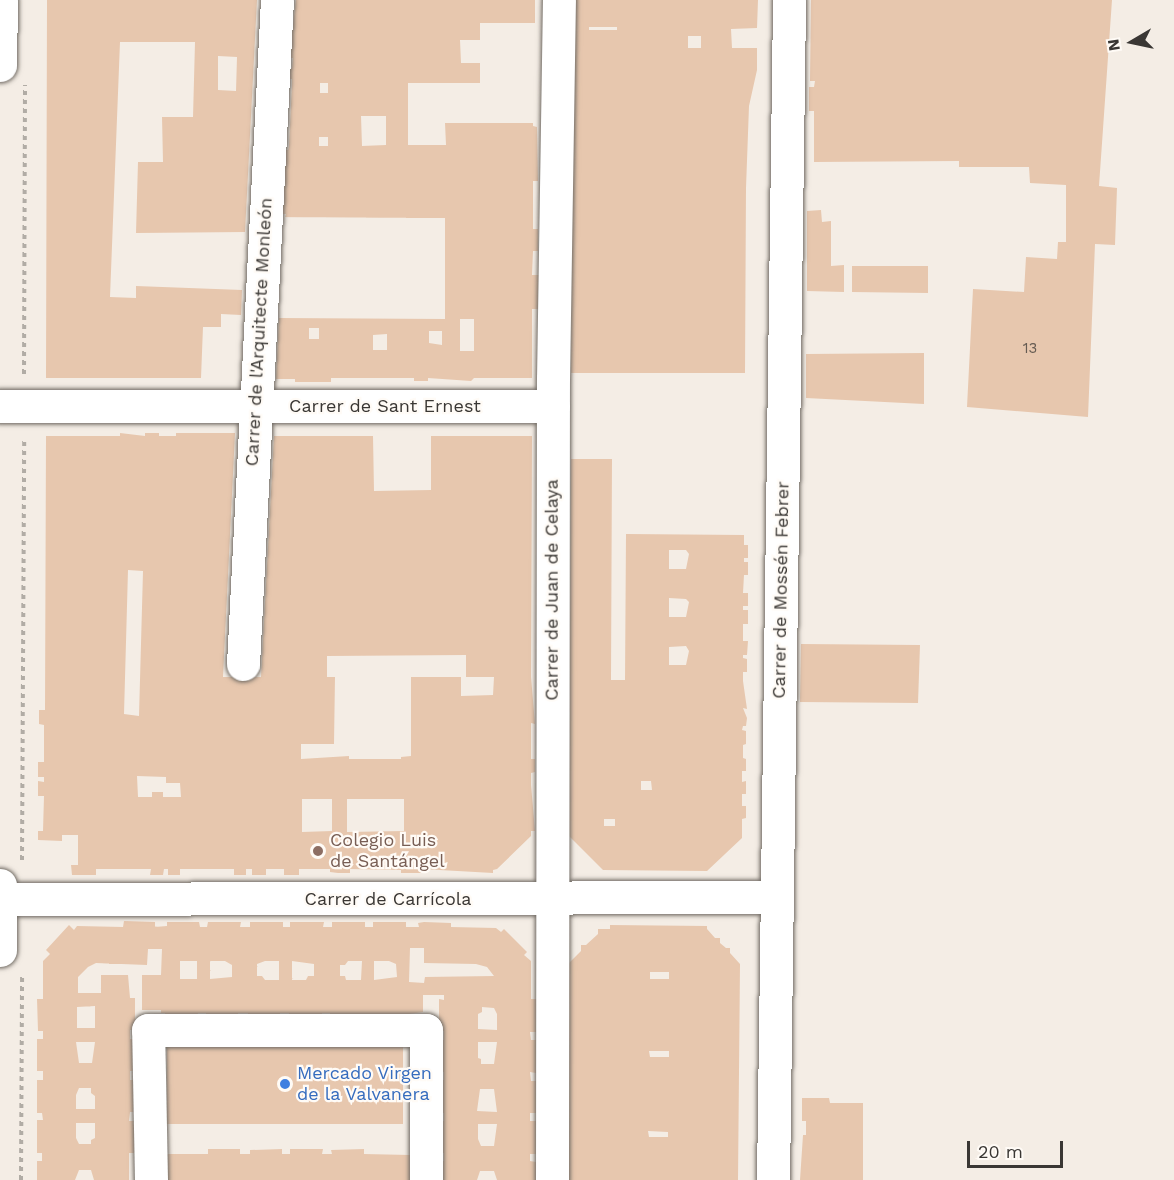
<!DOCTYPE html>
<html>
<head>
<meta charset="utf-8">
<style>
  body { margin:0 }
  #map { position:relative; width:1174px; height:1180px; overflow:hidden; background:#f4ede5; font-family:"Work Sans",sans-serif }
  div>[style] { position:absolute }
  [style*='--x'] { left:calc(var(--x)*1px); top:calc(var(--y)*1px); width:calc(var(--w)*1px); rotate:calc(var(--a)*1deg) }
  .building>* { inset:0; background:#e7c7ae }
  .path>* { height:4px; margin-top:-2px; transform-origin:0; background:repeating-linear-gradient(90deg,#b1aca5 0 4.5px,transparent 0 9px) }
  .roads { filter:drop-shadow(0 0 2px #726c65) drop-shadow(0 0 2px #726c65) }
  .minor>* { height:33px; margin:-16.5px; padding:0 16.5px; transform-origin:16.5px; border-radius:16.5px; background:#fff }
  .dots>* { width:16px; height:16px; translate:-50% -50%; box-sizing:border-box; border:3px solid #fffbf6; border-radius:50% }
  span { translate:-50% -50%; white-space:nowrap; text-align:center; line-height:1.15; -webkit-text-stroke:4.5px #fffbf6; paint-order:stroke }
  .number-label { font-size:15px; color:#655b52 }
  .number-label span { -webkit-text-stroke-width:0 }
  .street-label { font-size:18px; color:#3a3734 }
  .education-label { font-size:18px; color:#785e54 }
  .left { translate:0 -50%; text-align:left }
  .shop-label { font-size:18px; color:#366cbe }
  .north { position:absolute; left:1102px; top:12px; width:60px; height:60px; -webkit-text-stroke:4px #fffbf6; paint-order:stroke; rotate:261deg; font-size:16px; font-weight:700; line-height:24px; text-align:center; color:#3a3734 }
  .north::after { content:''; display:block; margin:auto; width:21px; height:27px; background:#3a3734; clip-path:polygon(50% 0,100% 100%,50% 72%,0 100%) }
  .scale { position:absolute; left:967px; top:1141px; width:96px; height:27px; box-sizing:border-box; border:3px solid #3a3734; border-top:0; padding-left:8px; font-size:18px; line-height:21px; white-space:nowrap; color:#3a3734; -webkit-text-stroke:4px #fffbf6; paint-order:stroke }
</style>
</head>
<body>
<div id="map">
  <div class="building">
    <div style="clip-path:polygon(evenodd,47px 0,257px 0,245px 232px,136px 233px,138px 162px,163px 162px,162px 117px,193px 117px,195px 42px,120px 42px,110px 297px,136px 298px,136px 286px,242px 290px,241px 315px,221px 314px,221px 327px,203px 327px,201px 378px,46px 378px,47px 0,218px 56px,237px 57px,236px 91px,218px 90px,218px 56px)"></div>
    <div style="clip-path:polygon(evenodd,296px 0,535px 0,535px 23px,480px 23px,480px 40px,460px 40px,461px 63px,480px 63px,480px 83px,408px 83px,408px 145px,446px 145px,445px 123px,533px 123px,533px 126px,537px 127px,538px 181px,533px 181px,533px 229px,538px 229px,538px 251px,533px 251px,532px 275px,539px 275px,538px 309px,532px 309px,532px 378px,474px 378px,471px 381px,428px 378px,428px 381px,414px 381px,414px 378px,331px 378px,331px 382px,295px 382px,295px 379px,276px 379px,279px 318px,445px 319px,445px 218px,285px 217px,286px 214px,281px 214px,284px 150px,288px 150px,289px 146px,292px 83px,292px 79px,289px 79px,289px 68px,292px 68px,293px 58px,289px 58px,296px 0,320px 83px,328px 83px,328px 93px,320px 93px,320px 83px,296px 0,361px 116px,386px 116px,386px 145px,362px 146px,361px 116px,296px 0,319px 137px,328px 137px,328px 146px,319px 146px,319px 137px,296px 0,460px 319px,474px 319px,474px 351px,460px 351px,460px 319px,296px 0,309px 328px,319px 328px,319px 339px,309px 339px,309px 328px,296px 0,429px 331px,442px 331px,442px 345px,429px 343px,429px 331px,296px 0,387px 334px,387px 350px,373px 350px,373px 335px,387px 334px)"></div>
    <div style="clip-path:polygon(evenodd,573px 0,758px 0,757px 28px,731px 29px,732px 48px,757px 48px,757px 70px,749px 106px,746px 188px,745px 373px,571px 373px,573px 0,589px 27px,617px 27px,617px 30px,589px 30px,589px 27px,573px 0,688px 36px,701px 36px,701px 48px,688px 48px,688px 36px)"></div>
    <div style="clip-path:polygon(811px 0,1112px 0,1099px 186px,1117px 188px,1115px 245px,1095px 244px,1088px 417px,967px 407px,973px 289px,1024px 292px,1026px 257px,1057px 259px,1058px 242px,1066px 242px,1066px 185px,1030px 183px,1029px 167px,959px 167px,959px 161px,814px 162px,814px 111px,809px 111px,809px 87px,814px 87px,815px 81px,810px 81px)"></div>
    <div style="clip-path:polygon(821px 210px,822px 222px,831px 221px,831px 266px,844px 265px,844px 292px,807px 291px,807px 211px)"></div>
    <div style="clip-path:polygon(852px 266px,928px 266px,928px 293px,852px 292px)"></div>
    <div style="clip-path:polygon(924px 353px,924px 404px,806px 398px,806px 354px)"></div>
    <div style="clip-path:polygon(evenodd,120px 433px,145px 436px,145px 433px,159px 433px,159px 436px,176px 436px,176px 433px,235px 433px,223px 677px,261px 677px,274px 436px,373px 436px,374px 491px,431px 490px,431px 436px,532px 436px,531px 677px,535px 724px,531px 723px,531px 759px,535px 759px,535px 772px,531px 773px,531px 785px,535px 831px,531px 831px,531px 836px,497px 869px,493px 870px,493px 873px,422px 869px,422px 873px,401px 873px,401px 870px,350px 869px,350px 873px,338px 873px,330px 872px,330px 869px,299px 869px,299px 875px,284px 875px,284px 869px,266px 869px,266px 875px,252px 875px,252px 869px,246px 869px,246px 875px,234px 875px,234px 869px,180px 869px,180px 875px,168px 875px,168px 869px,164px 869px,163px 875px,150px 875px,151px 869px,96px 869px,96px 875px,72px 875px,71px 865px,78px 865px,78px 835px,62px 835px,62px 841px,38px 840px,38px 831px,43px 831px,44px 796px,38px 796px,38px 781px,44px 782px,44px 777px,38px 777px,38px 762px,44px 762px,44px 725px,39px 724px,39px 710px,45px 710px,46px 436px,120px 436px,120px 433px,128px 570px,143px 571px,139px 716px,124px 714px,128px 570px,120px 433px,466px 655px,466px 677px,494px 677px,493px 695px,461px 696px,461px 677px,411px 677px,411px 756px,401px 757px,401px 759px,349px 759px,349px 756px,301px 759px,301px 744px,334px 744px,335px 677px,327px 677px,327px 656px,466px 655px,120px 433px,137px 776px,166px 777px,166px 783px,180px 783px,181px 797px,163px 797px,163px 792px,152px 792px,152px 797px,138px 797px,137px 776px,120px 433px,302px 799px,332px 799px,332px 831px,302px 832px,302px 799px,120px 433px,347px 799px,404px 799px,404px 831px,347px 832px,347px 799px)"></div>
    <div style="clip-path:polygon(evenodd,571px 459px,612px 459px,611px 680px,625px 680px,626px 534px,744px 535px,744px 545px,748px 545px,748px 558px,744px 558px,744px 562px,748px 562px,748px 575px,744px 575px,743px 593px,748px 593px,748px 606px,743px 606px,743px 610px,748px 610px,748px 624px,743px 624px,743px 641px,748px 641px,747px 655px,743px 655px,743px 658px,747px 659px,747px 672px,743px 672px,743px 681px,747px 709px,743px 708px,747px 718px,746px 726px,743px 726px,742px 730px,746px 731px,746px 744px,743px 745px,743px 758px,746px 759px,746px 771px,742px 771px,742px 782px,746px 781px,746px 794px,742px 794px,742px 806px,746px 806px,746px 818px,742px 819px,742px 838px,707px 871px,603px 870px,569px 836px,571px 459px,669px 550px,686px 550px,689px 554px,686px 569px,669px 569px,669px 550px,571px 459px,669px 598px,686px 599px,689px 602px,686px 617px,669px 617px,669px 598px,571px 459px,686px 646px,689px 651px,686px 665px,669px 665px,669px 647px,686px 646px,571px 459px,641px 781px,651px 781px,652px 790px,641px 790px,641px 781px,571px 459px,604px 819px,615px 819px,615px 826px,604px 826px,604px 819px)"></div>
    <div style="clip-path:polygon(801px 644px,920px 645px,918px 703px,800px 702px)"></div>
    <div style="clip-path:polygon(evenodd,124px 921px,155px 922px,155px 927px,167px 926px,167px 922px,199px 922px,200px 927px,207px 927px,208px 922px,241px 922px,240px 927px,250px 927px,250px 922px,283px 922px,283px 927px,290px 927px,290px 922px,324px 922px,323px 927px,332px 927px,332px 922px,365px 922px,365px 927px,373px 927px,373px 922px,406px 922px,406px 927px,419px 927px,418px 923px,424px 922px,451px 923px,451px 927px,496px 928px,501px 932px,504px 929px,527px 952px,524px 955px,531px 961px,531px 999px,537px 999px,536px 1032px,530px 1032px,531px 1040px,536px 1040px,536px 1073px,530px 1072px,531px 1081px,536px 1081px,536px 1113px,530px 1113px,530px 1121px,536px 1121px,536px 1154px,530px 1154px,530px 1161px,536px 1162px,536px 1180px,497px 1180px,494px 1171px,480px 1171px,477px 1180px,439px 1180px,439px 1161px,444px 1161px,444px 1153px,439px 1153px,439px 1121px,444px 1121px,444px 1113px,439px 1113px,439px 1080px,444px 1080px,444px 1072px,439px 1072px,439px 1040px,444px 1040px,444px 1031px,439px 1031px,439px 999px,444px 1000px,444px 995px,423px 995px,423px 1012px,409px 1014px,330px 1019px,330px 1013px,322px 1013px,322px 1018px,288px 1019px,289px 1013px,280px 1013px,280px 1018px,247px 1019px,248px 1013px,238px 1013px,238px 1018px,206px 1018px,206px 1013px,198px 1013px,197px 1018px,165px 1018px,165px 1013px,161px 1013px,161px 1010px,142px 1010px,142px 975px,161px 975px,162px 949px,148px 949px,147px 965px,96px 963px,88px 967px,78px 977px,78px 993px,101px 993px,101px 975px,128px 975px,130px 998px,135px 998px,135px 1030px,130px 1030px,130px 1039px,135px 1039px,135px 1071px,130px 1071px,130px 1080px,135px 1080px,135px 1112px,130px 1112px,129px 1121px,135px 1121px,135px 1153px,129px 1153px,129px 1180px,94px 1180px,91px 1170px,79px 1170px,75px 1180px,37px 1180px,37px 1161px,42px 1161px,42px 1153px,37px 1153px,37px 1120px,43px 1120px,42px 1113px,37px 1113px,37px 1080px,43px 1080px,43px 1071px,37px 1071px,37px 1039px,43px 1039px,43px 1031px,38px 1031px,37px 999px,43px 999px,43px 961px,50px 954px,46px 950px,69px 925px,74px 930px,77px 926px,123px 927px,124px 921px,410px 948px,424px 948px,424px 963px,476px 964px,487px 967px,494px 976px,425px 977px,424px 983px,409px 982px,410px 948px,124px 921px,180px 961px,197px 961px,197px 979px,180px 979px,180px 961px,124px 921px,210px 961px,225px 961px,232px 965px,232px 977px,210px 979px,210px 961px,124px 921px,265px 961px,279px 961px,279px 980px,265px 980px,262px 976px,257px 976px,257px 964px,265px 961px,124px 921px,292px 961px,314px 964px,314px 976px,308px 976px,306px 980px,292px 980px,292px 961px,124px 921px,348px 961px,362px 961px,361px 980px,346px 980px,345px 976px,340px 976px,340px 965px,345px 965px,348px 961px,124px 921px,374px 961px,389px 961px,396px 964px,397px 977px,374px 980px,374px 961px,124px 921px,95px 1006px,95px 1028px,77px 1028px,77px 1007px,95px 1006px,124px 921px,482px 1007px,494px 1008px,497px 1014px,497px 1030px,478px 1029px,478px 1014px,482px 1012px,482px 1007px,124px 921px,76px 1042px,95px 1042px,92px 1063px,79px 1063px,76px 1042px,124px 921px,478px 1042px,497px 1042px,494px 1064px,481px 1064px,481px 1059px,478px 1058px,478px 1042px,124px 921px,79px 1088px,91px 1088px,91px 1093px,95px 1096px,95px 1109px,76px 1109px,76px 1095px,79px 1088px,124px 921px,480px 1089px,494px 1089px,497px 1112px,477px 1111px,480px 1089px,124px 921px,76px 1123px,95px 1123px,95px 1138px,91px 1140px,91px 1144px,79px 1144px,76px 1138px,76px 1123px,124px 921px,478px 1124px,497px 1124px,494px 1146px,481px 1146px,478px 1139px,478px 1124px)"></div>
    <div style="clip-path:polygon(evenodd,610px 925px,707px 926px,707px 929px,715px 938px,720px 938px,720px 943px,726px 948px,730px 948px,730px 953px,740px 964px,738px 1180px,569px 1180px,569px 963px,581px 951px,581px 945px,586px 945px,598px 934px,598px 929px,610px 929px,610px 925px,650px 972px,669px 972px,669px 979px,650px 979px,650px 972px,610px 925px,649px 1051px,669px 1051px,669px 1057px,650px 1057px,649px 1051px,610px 925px,648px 1131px,668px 1132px,668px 1137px,649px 1137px,648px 1131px)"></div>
    <div style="clip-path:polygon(167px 1043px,403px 1044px,403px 1124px,167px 1124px)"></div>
    <div style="clip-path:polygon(802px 1098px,829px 1098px,830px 1103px,863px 1103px,863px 1180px,800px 1180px,803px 1135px,806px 1135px,806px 1121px,802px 1121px)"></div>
    <div style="clip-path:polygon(208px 1149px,240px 1149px,240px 1154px,250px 1154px,250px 1150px,282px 1149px,282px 1154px,290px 1154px,290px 1149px,323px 1149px,322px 1154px,332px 1154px,331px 1150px,364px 1149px,364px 1154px,410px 1155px,415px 1180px,158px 1180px,163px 1154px,208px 1154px)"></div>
  </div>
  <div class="path">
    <div style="--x:24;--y:374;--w:289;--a:-89.8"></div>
    <div style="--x:22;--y:860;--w:421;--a:-89.7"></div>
    <div style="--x:21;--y:1180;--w:207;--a:-89.7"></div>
  </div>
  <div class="roads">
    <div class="minor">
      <div style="--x:0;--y:65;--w:65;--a:-89.1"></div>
      <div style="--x:0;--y:406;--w:553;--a:0"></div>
      <div style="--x:243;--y:664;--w:665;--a:-87.07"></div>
      <div style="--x:0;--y:885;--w:65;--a:90"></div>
      <div style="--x:0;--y:899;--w:776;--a:-0.15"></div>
      <div style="--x:151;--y:1180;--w:150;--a:-91.1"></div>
      <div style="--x:148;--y:1030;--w:278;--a:0"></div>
      <div style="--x:426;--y:1030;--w:150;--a:90"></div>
      <div style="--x:552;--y:1180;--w:801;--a:-89.93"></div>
      <div style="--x:553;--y:379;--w:379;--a:-89.1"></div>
      <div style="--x:773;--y:1180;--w:1180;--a:-89.22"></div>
    </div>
  </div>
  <div class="dots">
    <div style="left:318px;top:851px;background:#8d6e63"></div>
    <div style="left:285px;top:1084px;background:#3f7fe0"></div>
  </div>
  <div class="number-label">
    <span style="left:1030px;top:349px">13</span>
  </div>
  <div class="street-label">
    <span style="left:259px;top:332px;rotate:-87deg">Carrer de l'Arquitecte Monleón</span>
    <span style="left:385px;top:406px">Carrer de Sant Ernest</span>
    <span style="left:552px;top:590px;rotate:-90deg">Carrer de Juan de Celaya</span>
    <span style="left:781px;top:590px;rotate:-89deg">Carrer de Mossén Febrer</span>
    <span style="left:388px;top:899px">Carrer de Carrícola</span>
  </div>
  <div class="education-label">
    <span class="left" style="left:330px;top:851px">Colegio Luis<br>de Santángel</span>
  </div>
  <div class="shop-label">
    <span class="left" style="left:297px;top:1084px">Mercado Virgen<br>de la Valvanera</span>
  </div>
  <div class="north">N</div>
  <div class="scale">20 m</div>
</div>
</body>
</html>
